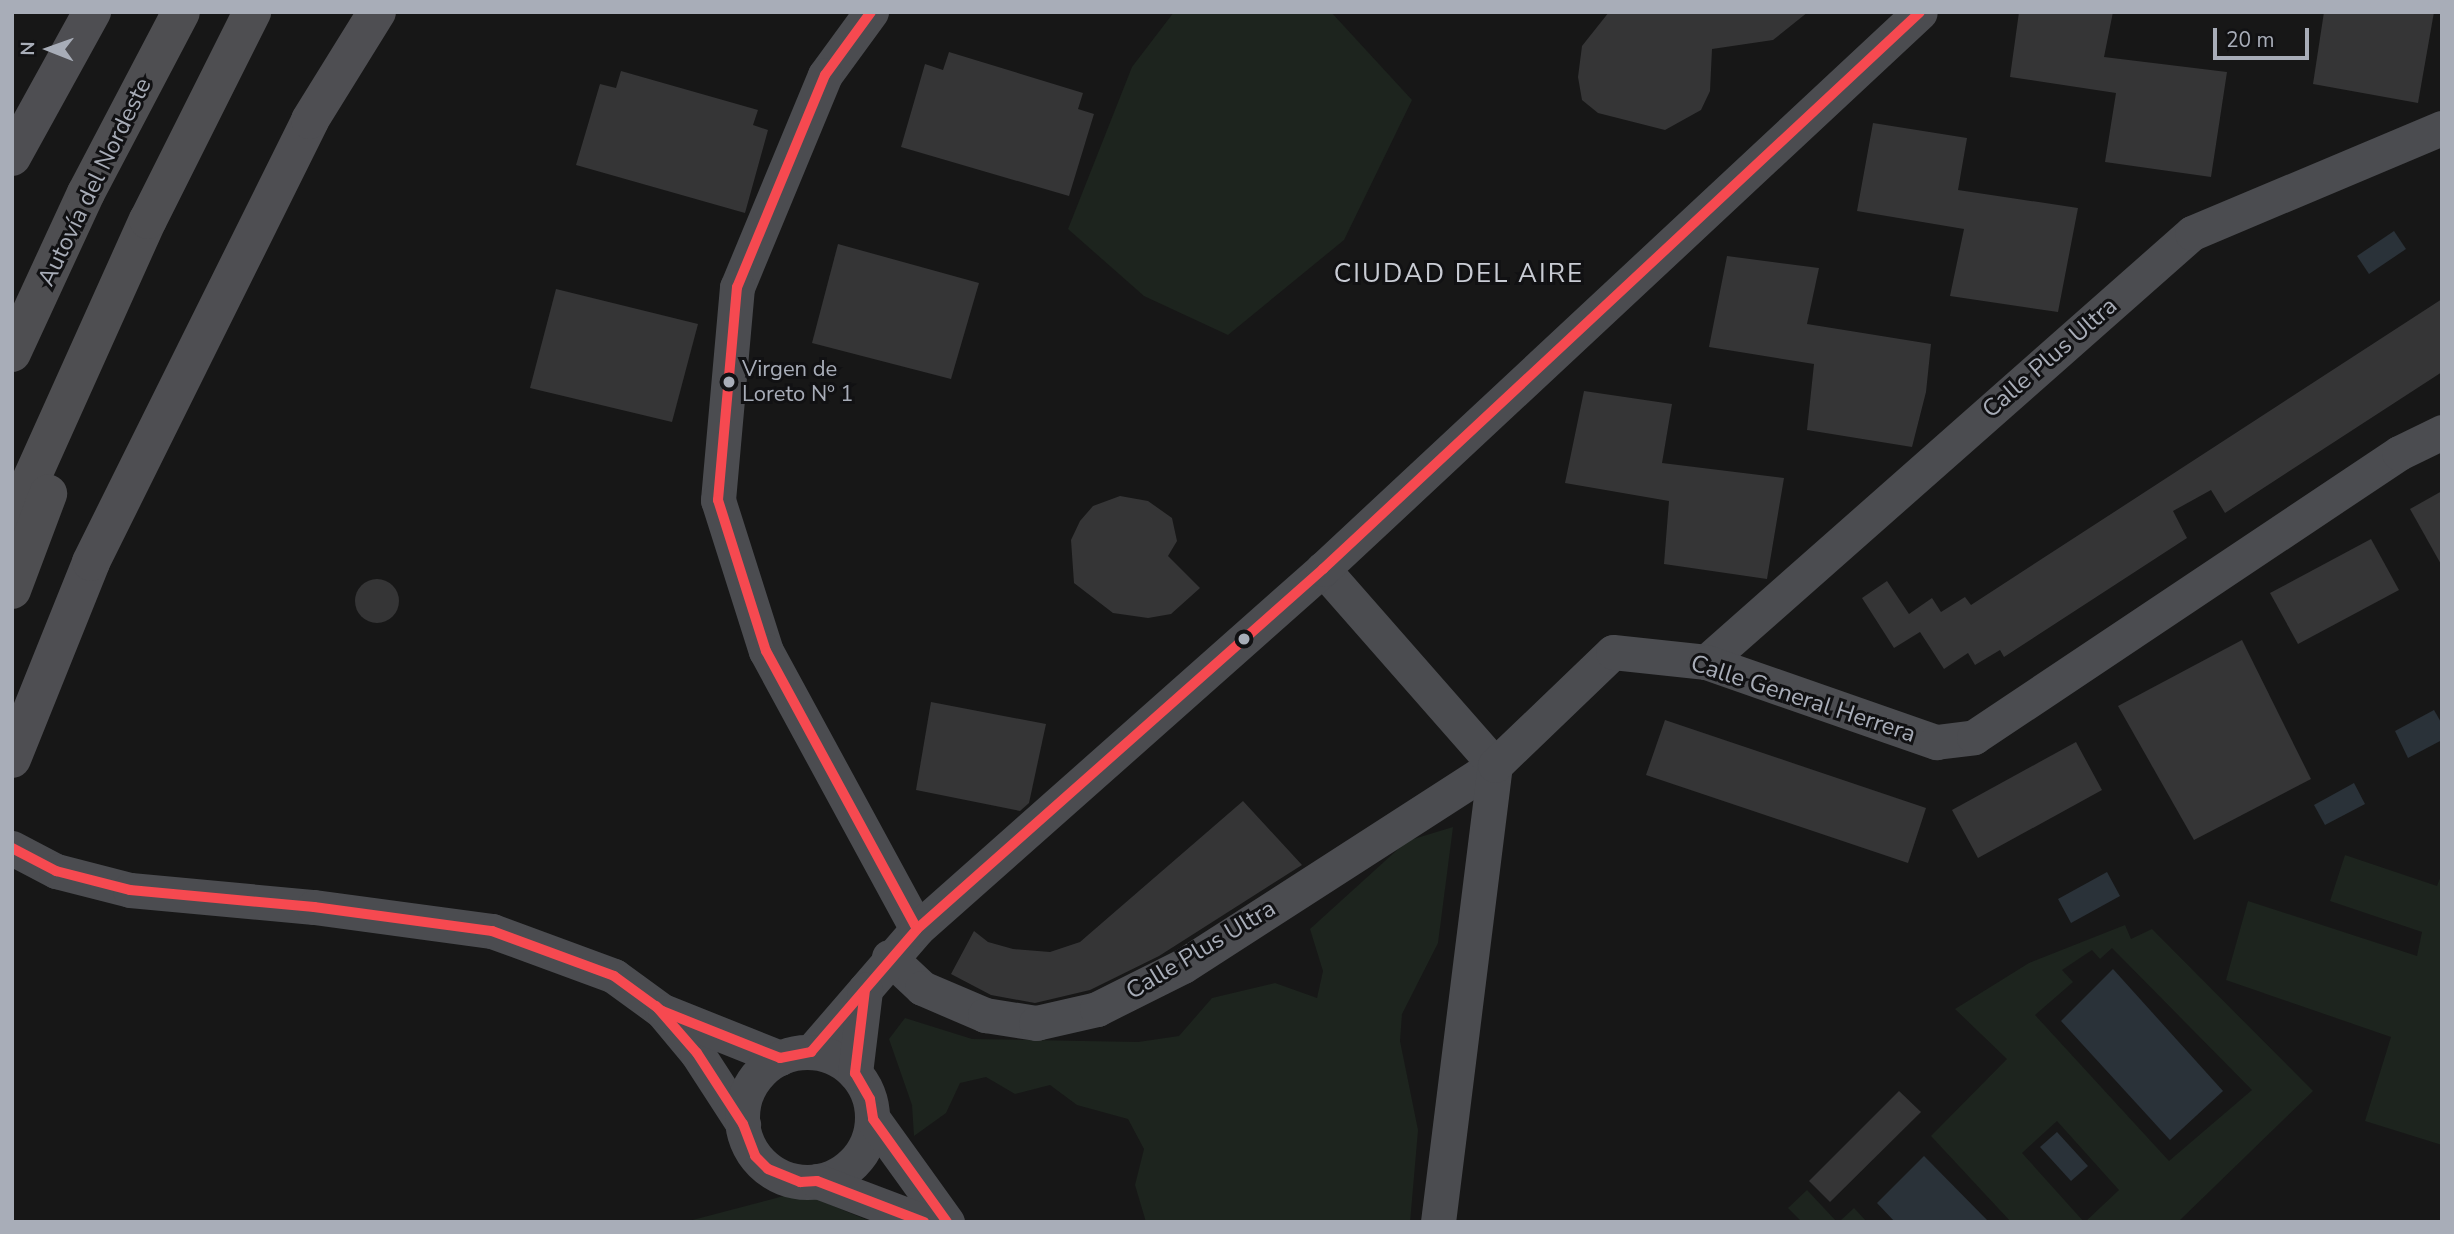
<!DOCTYPE html>
<html>
<head>
<meta charset="utf-8">
<style>
  body { margin:0 }
  #map { position:relative; width:2454px; height:1234px; overflow:hidden; background:#171717; font-family:"Nunito Sans",sans-serif }
  div>[style] { position:absolute }
  [style*='--x'] { left:calc(var(--x)*1px); top:calc(var(--y)*1px); width:calc(var(--w)*1px); rotate:calc(var(--a)*1deg) }
  .green>* { inset:0; background:#1d241e }
  .water>* { inset:0; background:#2a3239 }
  .building>* { inset:0; background:#353536 }
  .round { border-radius:50% }
  .minor>* { height:35px; margin:-17.5px; padding:0 17.5px; transform-origin:17.5px; border-radius:17.5px; background:#4b4c50 }
  .minor>.ring { margin:-17.5px; padding:0; box-sizing:content-box; background:none; border:35px solid #4b4c50; border-radius:50% }
  .trunk>* { height:38px; margin:-19px; padding:0 19px; transform-origin:19px; border-radius:19px; background:#4e4e52 }
  .motorway>* { height:38px; margin:-19px; padding:0 19px; transform-origin:19px; border-radius:19px; background:#4e4e51 }
  .bus-1>* { height:10px; margin:-5px; padding:0 5px; transform-origin:5px; border-radius:5px; background:#f64950 }
  .dots>* { width:19px; height:19px; translate:-50% -50%; box-sizing:border-box; border:4px solid #111113; border-radius:50% }
  span { translate:-50% -50%; white-space:nowrap; text-align:center; line-height:1.15; -webkit-text-stroke:6px #111113; paint-order:stroke }
  .bus-label { font-size:22px; color:#a8adb8 }
  .left { translate:0 -50%; text-align:left }
  .street-label { font-size:24px; color:#a8adb8 }
  .neighbourhood-label { font-size:26px; color:#c9ccd4; letter-spacing:2px }
  .frame { position:absolute; inset:0; border:14px solid #a8adb8; pointer-events:none }
  .north { position:absolute; left:14px; top:14px; width:70px; height:70px; -webkit-text-stroke:5px #111113; paint-order:stroke; rotate:271deg; font-size:19px; font-weight:700; line-height:28px; text-align:center; color:#a8adb8 }
  .north::after { content:''; display:block; margin:auto; width:24px; height:32px; background:#a8adb8; clip-path:polygon(50% 0,100% 100%,50% 72%,0 100%) }
  .scale { position:absolute; left:2213px; top:28px; width:96px; height:32px; box-sizing:border-box; border:4px solid #a8adb8; border-top:0; padding-left:9px; font-size:21px; line-height:24px; white-space:nowrap; color:#a8adb8; -webkit-text-stroke:5px #111113; paint-order:stroke }
</style>
</head>
<body>
<div id="map">
  <div class="green">
    <div style="clip-path:polygon(1174px 12px,1331px 12px,1412px 100px,1344px 240px,1228px 335px,1144px 296px,1068px 229px,1132px 67px)"></div>
    <div style="clip-path:polygon(1453px 827px,1438px 943px,1402px 1014px,1400px 1041px,1418px 1130px,1410px 1222px,1146px 1222px,1135px 1185px,1144px 1149px,1128px 1119px,1077px 1105px,1050px 1085px,1015px 1094px,986px 1077px,960px 1083px,946px 1113px,914px 1136px,912px 1105px,889px 1039px,905px 1018px,972px 1039px,1138px 1042px,1179px 1036px,1212px 998px,1275px 983px,1317px 998px,1323px 971px,1310px 929px,1407px 841px)"></div>
    <div style="clip-path:polygon(2345px 855px,2437px 886px,2442px 873px,2442px 1145px,2365px 1121px,2391px 1037px,2226px 980px,2248px 901px,2417px 956px,2422px 932px,2330px 901px)"></div>
    <div style="clip-path:polygon(evenodd,2125px 925px,2131px 939px,2152px 929px,2313px 1091px,2178px 1222px,2085px 1222px,2119px 1190px,2057px 1121px,2022px 1153px,2084px 1222px,2011px 1222px,1931px 1136px,2007px 1059px,1955px 1009px,2029px 963px,2125px 925px,2112px 948px,2252px 1090px,2169px 1161px,2035px 1015px,2073px 982px,2062px 970px,2092px 950px,2100px 959px,2112px 948px)"></div>
    <div style="clip-path:polygon(1807px 1190px,1837px 1222px,1802px 1222px,1788px 1208px)"></div>
    <div style="clip-path:polygon(799px 1192px,872px 1222px,685px 1222px)"></div>
    <div style="clip-path:polygon(1854px 1208px,1867px 1222px,1839px 1222px)"></div>
  </div>
  <div class="water">
    <div style="clip-path:polygon(2394px 231px,2406px 249px,2369px 274px,2357px 256px)"></div>
    <div style="clip-path:polygon(2434px 710px,2442px 724px,2442px 740px,2408px 758px,2395px 731px)"></div>
    <div style="clip-path:polygon(2354px 783px,2365px 804px,2325px 825px,2314px 805px)"></div>
    <div style="clip-path:polygon(2107px 872px,2120px 896px,2071px 923px,2058px 899px)"></div>
    <div style="clip-path:polygon(2113px 969px,2223px 1091px,2170px 1140px,2061px 1021px)"></div>
    <div style="clip-path:polygon(2057px 1132px,2088px 1166px,2071px 1181px,2040px 1147px)"></div>
    <div style="clip-path:polygon(1924px 1156px,1989px 1222px,1895px 1222px,1877px 1203px)"></div>
  </div>
  <div class="building">
    <div style="clip-path:polygon(1609px 12px,1808px 12px,1773px 40px,1712px 49px,1710px 91px,1701px 110px,1665px 130px,1598px 113px,1582px 100px,1578px 77px,1582px 46px)"></div>
    <div style="clip-path:polygon(2019px 12px,2113px 12px,2104px 57px,2227px 72px,2211px 177px,2105px 162px,2116px 93px,2010px 77px)"></div>
    <div style="clip-path:polygon(2324px 12px,2434px 12px,2418px 103px,2313px 84px)"></div>
    <div style="clip-path:polygon(949px 52px,1083px 93px,1078px 109px,1094px 114px,1069px 196px,901px 147px,925px 64px,943px 70px)"></div>
    <div style="clip-path:polygon(621px 71px,758px 110px,753px 125px,768px 130px,745px 213px,576px 165px,600px 84px,616px 88px)"></div>
    <div style="clip-path:polygon(1873px 123px,1967px 138px,1958px 190px,2078px 208px,2058px 312px,1950px 296px,1964px 229px,1857px 211px)"></div>
    <div style="clip-path:polygon(838px 244px,979px 283px,951px 379px,812px 343px)"></div>
    <div style="clip-path:polygon(1727px 256px,1819px 268px,1807px 324px,1931px 344px,1926px 392px,1912px 447px,1807px 430px,1814px 364px,1709px 347px)"></div>
    <div style="clip-path:polygon(556px 289px,698px 324px,672px 422px,530px 388px)"></div>
    <div style="clip-path:polygon(2442px 299px,2442px 372px,2225px 513px,2211px 490px,2173px 511px,2187px 538px,2004px 657px,2000px 650px,1975px 665px,1968px 653px,1944px 669px,1920px 632px,1894px 648px,1862px 598px,1887px 581px,1909px 614px,1932px 598px,1941px 612px,1965px 597px,1971px 605px)"></div>
    <div style="clip-path:polygon(1584px 391px,1672px 404px,1662px 463px,1784px 478px,1767px 579px,1664px 564px,1669px 501px,1565px 483px)"></div>
    <div style="clip-path:polygon(2442px 491px,2442px 566px,2410px 509px)"></div>
    <div style="clip-path:polygon(1120px 496px,1148px 501px,1172px 518px,1177px 541px,1168px 556px,1200px 588px,1171px 614px,1148px 618px,1113px 613px,1074px 583px,1071px 540px,1080px 521px,1093px 506px)"></div>
    <div style="clip-path:polygon(2371px 539px,2399px 590px,2298px 644px,2270px 593px)"></div>
    <div class="round" style="left:355px;top:579px;width:44px;height:44px"></div>
    <div style="clip-path:polygon(2242px 640px,2311px 779px,2194px 840px,2118px 706px)"></div>
    <div style="clip-path:polygon(931px 702px,1046px 724px,1029px 803px,1020px 811px,916px 790px)"></div>
    <div style="clip-path:polygon(1665px 720px,1926px 808px,1908px 863px,1646px 775px)"></div>
    <div style="clip-path:polygon(2076px 742px,2102px 790px,1978px 858px,1952px 810px)"></div>
    <div style="clip-path:polygon(1243px 801px,1302px 865px,1159px 956px,1090px 990px,1035px 1003px,991px 995px,951px 974px,974px 931px,988px 942px,1013px 949px,1050px 952px,1080px 942px)"></div>
    <div style="clip-path:polygon(1899px 1091px,1921px 1112px,1830px 1202px,1809px 1181px)"></div>
  </div>
  <div class="minor">
    <div style="--x:871;--y:12;--w:78;--a:126.1"></div>
    <div style="--x:825;--y:75;--w:230;--a:112.5"></div>
    <div style="--x:737;--y:287;--w:214;--a:95.1"></div>
    <div style="--x:718;--y:500;--w:158;--a:72.4"></div>
    <div style="--x:766;--y:651;--w:316;--a:61.5"></div>
    <div style="--x:1706;--y:662;--w:648;--a:-41.44"></div>
    <div style="--x:2192;--y:233;--w:271;--a:-22.8"></div>
    <div style="--x:12;--y:848;--w:50;--a:27.6"></div>
    <div style="--x:56;--y:871;--w:76;--a:14.4"></div>
    <div style="--x:130;--y:890;--w:185;--a:5.3"></div>
    <div style="--x:314;--y:907;--w:180;--a:7.7"></div>
    <div style="--x:492;--y:931;--w:130;--a:20.2"></div>
    <div style="--x:614;--y:976;--w:59;--a:36.1"></div>
    <div style="--x:662;--y:1011;--w:55;--a:50.2"></div>
    <div style="--x:697;--y:1053;--w:85;--a:57.1"></div>
    <div style="--x:889;--y:957;--w:45;--a:43.2"></div>
    <div style="--x:922;--y:988;--w:69;--a:23.2"></div>
    <div style="--x:985;--y:1015;--w:52;--a:8.9"></div>
    <div style="--x:1036;--y:1023;--w:63;--a:-12.9"></div>
    <div style="--x:1097;--y:1009;--w:96;--a:-26.6"></div>
    <div style="--x:1183;--y:966;--w:371;--a:-32.8"></div>
    <div style="--x:1495;--y:765;--w:261;--a:-131.3"></div>
    <div style="--x:665;--y:1012;--w:124;--a:21.8"></div>
    <div style="--x:811;--y:1052;--w:162;--a:-49.2"></div>
    <div style="--x:917;--y:929;--w:543;--a:-41.56"></div>
    <div style="--x:1323;--y:569;--w:816;--a:-43.01"></div>
    <div class="ring" style="left:742px;top:1052px;width:95px;height:95px"></div>
    <div style="--x:855;--y:1073;--w:84;--a:-83.1"></div>
    <div style="--x:873;--y:1119;--w:127;--a:54.3"></div>
    <div style="--x:817;--y:1181;--w:116;--a:20.8"></div>
    <div style="--x:1438;--y:1222;--w:461;--a:-82.9"></div>
    <div style="--x:1495;--y:765;--w:163;--a:-43.8"></div>
    <div style="--x:1613;--y:652;--w:94;--a:6.1"></div>
    <div style="--x:1706;--y:662;--w:244;--a:19.2"></div>
    <div style="--x:1936;--y:742;--w:38;--a:-7"></div>
    <div style="--x:1974;--y:737;--w:511;--a:-33.75"></div>
    <div style="--x:2399;--y:453;--w:48;--a:-26"></div>
  </div>
  <div class="trunk">
    <div style="--x:12;--y:157;--w:166;--a:-61.1"></div>
    <div style="--x:12;--y:759;--w:212;--a:-68.1"></div>
    <div style="--x:91;--y:562;--w:493;--a:-63.6"></div>
    <div style="--x:310;--y:120;--w:127;--a:-58.2"></div>
  </div>
  <div class="motorway">
    <div style="--x:12;--y:353;--w:176;--a:-65.2"></div>
    <div style="--x:86;--y:193;--w:204;--a:-62.3"></div>
    <div style="--x:12;--y:522;--w:331;--a:-65.8"></div>
    <div style="--x:148;--y:220;--w:233;--a:-63.4"></div>
    <div style="--x:12;--y:590;--w:103;--a:-69.4"></div>
  </div>
  <div class="bus-1">
    <div style="--x:871;--y:12;--w:78;--a:126.1"></div>
    <div style="--x:825;--y:75;--w:230;--a:112.5"></div>
    <div style="--x:737;--y:287;--w:214;--a:95.1"></div>
    <div style="--x:718;--y:500;--w:158;--a:72.4"></div>
    <div style="--x:766;--y:651;--w:316;--a:61.5"></div>
    <div style="--x:12;--y:848;--w:50;--a:27.6"></div>
    <div style="--x:56;--y:871;--w:76;--a:14.4"></div>
    <div style="--x:130;--y:890;--w:185;--a:5.3"></div>
    <div style="--x:314;--y:907;--w:180;--a:7.7"></div>
    <div style="--x:492;--y:931;--w:130;--a:20.2"></div>
    <div style="--x:614;--y:976;--w:59;--a:36.1"></div>
    <div style="--x:662;--y:1011;--w:127;--a:21.7"></div>
    <div style="--x:780;--y:1058;--w:32;--a:-11"></div>
    <div style="--x:811;--y:1052;--w:162;--a:-49.2"></div>
    <div style="--x:917;--y:929;--w:543;--a:-41.56"></div>
    <div style="--x:1323;--y:569;--w:816;--a:-43.01"></div>
    <div style="--x:865;--y:990;--w:84;--a:96.9"></div>
    <div style="--x:855;--y:1073;--w:30;--a:60"></div>
    <div style="--x:870;--y:1099;--w:20;--a:81"></div>
    <div style="--x:873;--y:1119;--w:127;--a:54.3"></div>
    <div style="--x:656;--y:1006;--w:62;--a:48.9"></div>
    <div style="--x:697;--y:1053;--w:85;--a:57.1"></div>
    <div style="--x:743;--y:1124;--w:34;--a:69"></div>
    <div style="--x:755;--y:1156;--w:18;--a:45"></div>
    <div style="--x:768;--y:1169;--w:35;--a:22"></div>
    <div style="--x:800;--y:1182;--w:17;--a:-3"></div>
    <div style="--x:817;--y:1181;--w:115;--a:21"></div>
  </div>
  <div class="dots">
    <div style="left:729px;top:382px;background:#a8adb8"></div>
    <div style="left:1244px;top:639px;background:#a8adb8"></div>
  </div>
  <div class="bus-label">
    <span class="left" style="left:742px;top:382px">Virgen de<br>Loreto Nº 1</span>
  </div>
  <div class="street-label">
    <span style="left:95px;top:182px;rotate:-64deg">Autovía del Nordeste</span>
    <span style="left:2050px;top:358px;rotate:-41deg">Calle Plus Ultra</span>
    <span style="left:1803px;top:699px;rotate:18deg">Calle General Herrera</span>
    <span style="left:1201px;top:950px;rotate:-31deg">Calle Plus Ultra</span>
  </div>
  <div class="neighbourhood-label">
    <span style="left:1459px;top:274px">CIUDAD DEL AIRE</span>
  </div>
  <div class="frame"></div>
  <div class="north">N</div>
  <div class="scale">20 m</div>
</div>
</body>
</html>
